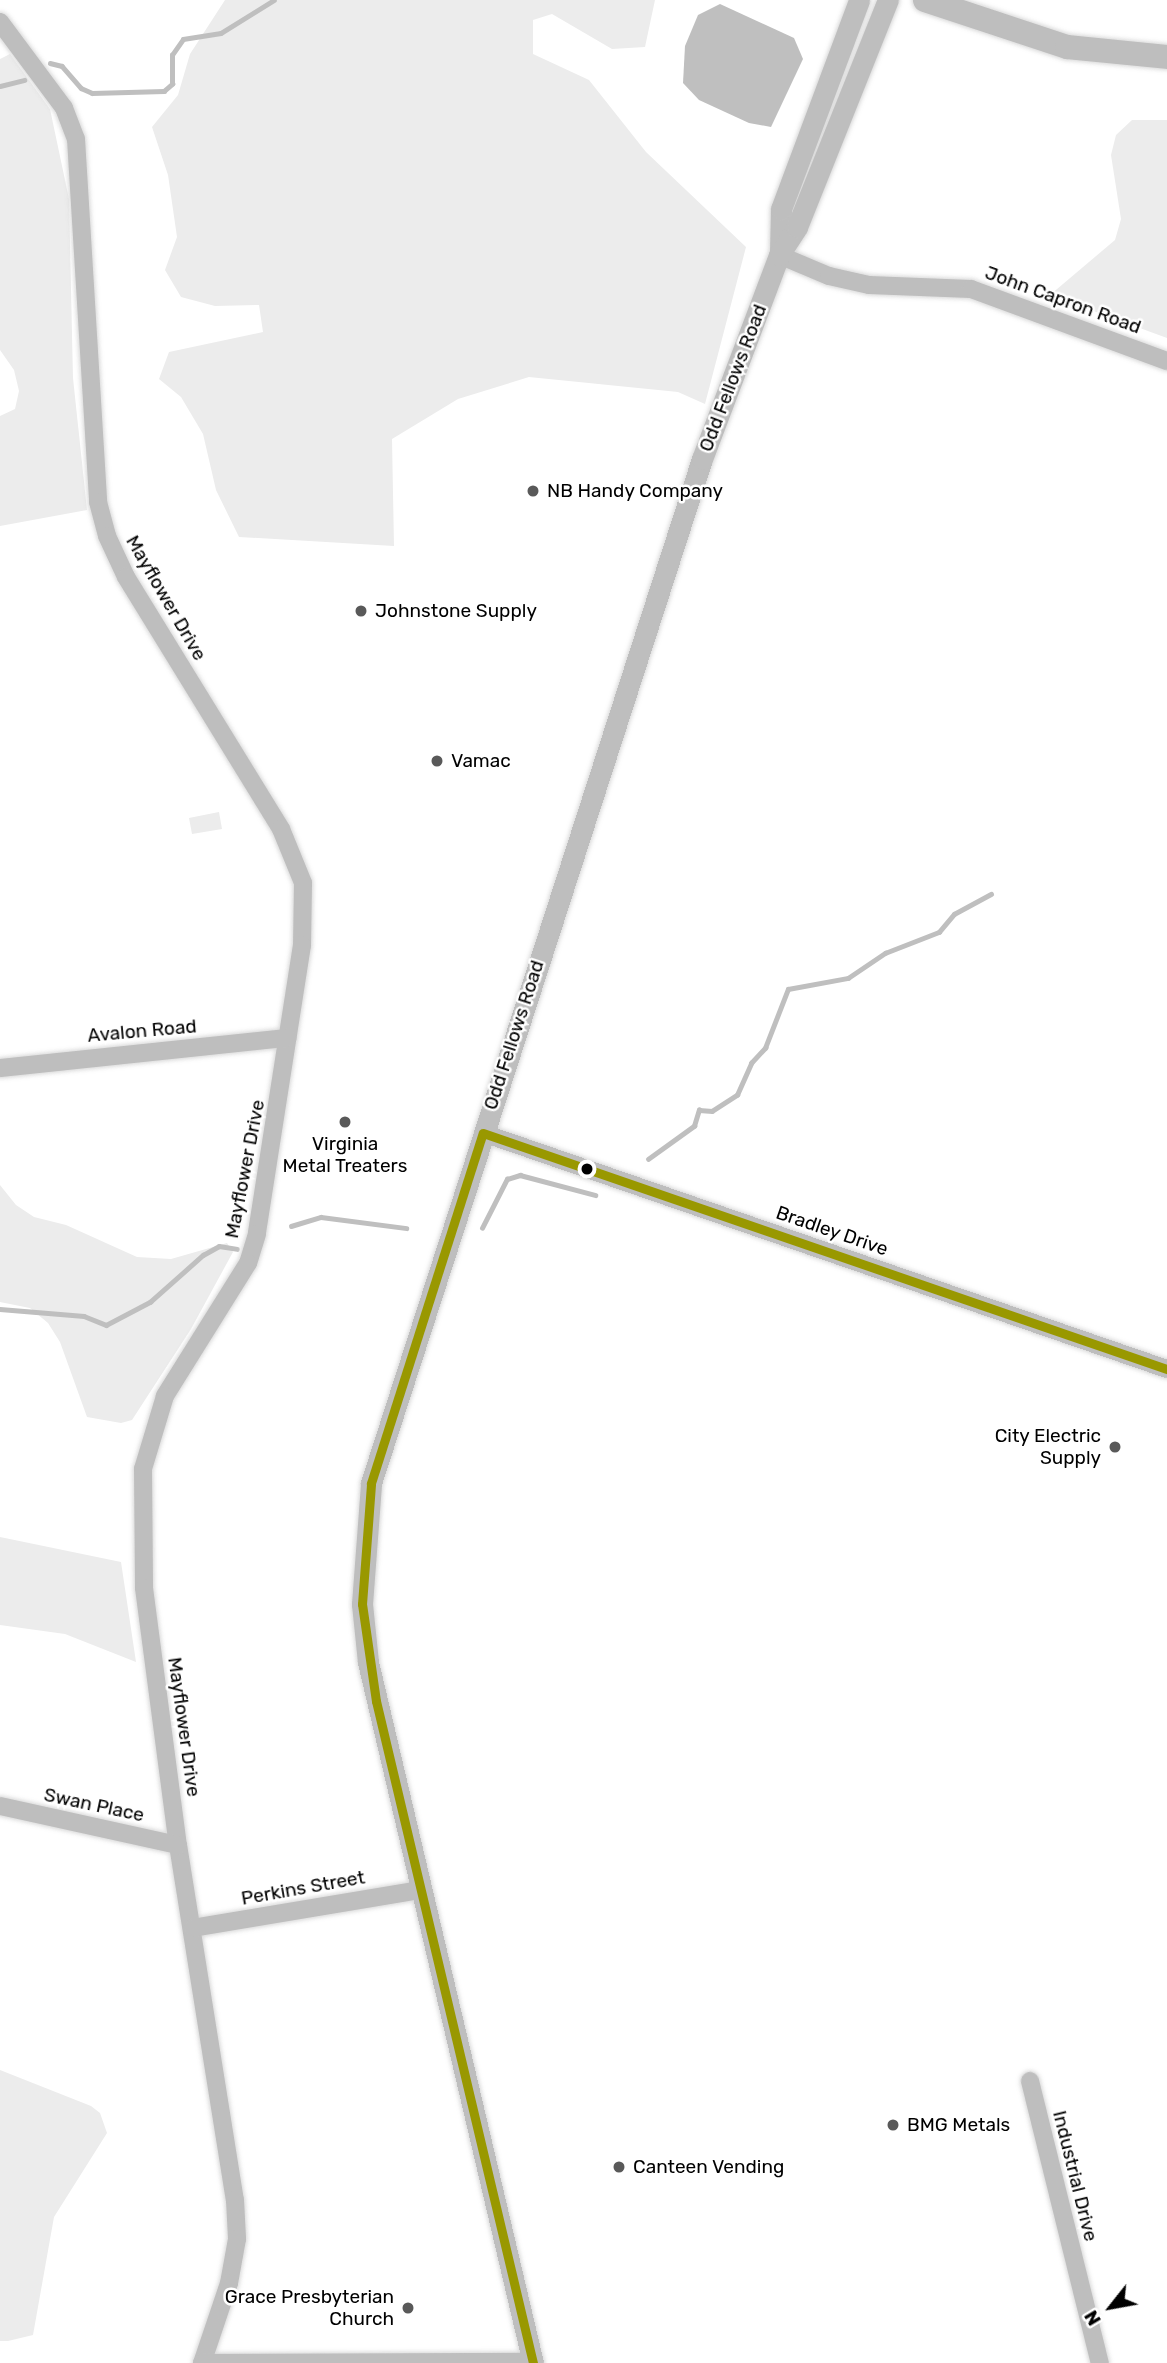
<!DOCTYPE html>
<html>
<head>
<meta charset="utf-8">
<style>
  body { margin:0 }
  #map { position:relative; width:1167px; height:2363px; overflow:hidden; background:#fff; font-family:Rubik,sans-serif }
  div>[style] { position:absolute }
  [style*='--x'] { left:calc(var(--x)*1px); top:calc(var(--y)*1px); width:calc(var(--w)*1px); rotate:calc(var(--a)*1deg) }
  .green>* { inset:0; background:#ececec }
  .water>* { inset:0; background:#bfbfbf }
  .stream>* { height:4.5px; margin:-2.25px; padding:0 2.25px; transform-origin:2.25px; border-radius:2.25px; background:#bfbfbf }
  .roads { filter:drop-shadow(0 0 2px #dbdbdb) drop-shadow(0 0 2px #dbdbdb) }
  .minor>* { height:18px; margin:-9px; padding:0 9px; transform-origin:9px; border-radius:9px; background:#bebebe }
  .major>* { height:21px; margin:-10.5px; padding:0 10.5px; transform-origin:10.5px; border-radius:10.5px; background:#bebebe }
  .highway>* { height:24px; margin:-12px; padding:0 12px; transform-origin:12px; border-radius:12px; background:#bebebe }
  .bus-1>* { height:9px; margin:-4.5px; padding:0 4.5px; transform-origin:4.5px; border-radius:4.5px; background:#999800 }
  .dots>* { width:19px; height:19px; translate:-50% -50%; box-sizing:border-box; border:4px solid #fff; border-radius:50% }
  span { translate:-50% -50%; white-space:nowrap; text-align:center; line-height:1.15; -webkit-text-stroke:5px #fff; paint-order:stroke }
  .street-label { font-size:19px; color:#000 }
  .poi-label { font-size:19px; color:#000 }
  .left { translate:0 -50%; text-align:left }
  .right { translate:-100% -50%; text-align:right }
  .north { position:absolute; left:1076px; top:2272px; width:70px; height:70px; -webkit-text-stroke:5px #fff; paint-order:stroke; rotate:239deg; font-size:19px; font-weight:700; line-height:28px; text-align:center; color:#000 }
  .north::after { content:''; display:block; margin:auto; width:24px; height:32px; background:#000; clip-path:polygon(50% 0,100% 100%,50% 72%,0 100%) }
</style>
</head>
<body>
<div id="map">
  <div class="green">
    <div style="clip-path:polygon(225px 0,655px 0,645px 47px,612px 49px,552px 14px,533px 20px,533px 54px,589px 80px,646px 152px,746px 247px,705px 404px,678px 392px,529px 377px,458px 399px,392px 439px,394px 546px,239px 537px,216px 490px,203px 434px,181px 397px,159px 379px,169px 352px,263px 332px,259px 305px,215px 306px,181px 297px,165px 270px,177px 237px,168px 175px,152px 127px,178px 95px,190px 54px)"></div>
    <div style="clip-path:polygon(10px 54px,50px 109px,69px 199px,73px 378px,87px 510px,0 526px,0 416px,15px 409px,19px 391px,14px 370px,0 350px,0 59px)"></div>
    <div style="clip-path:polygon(1132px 120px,1167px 120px,1167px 338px,1050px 295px,1115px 240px,1121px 219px,1111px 155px,1116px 135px)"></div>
    <div style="clip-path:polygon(219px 812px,222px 829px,192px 834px,189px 818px)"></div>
    <div style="clip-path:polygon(0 1185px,16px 1205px,34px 1217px,66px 1225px,137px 1257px,171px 1259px,227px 1243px,233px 1252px,191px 1329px,132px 1420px,121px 1423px,87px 1417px,60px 1342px,48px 1323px,30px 1308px,0 1302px)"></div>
    <div style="clip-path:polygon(0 1537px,121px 1562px,136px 1662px,65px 1634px,0 1625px)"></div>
    <div style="clip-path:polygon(0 2070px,91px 2106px,100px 2113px,107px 2133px,54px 2217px,33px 2335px,8px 2341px,0 2341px)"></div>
  </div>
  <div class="water">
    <div style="clip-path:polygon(720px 4px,794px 38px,803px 59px,771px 127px,749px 123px,699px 100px,683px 83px,685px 46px,698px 15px)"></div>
  </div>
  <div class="stream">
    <div style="--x:50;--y:63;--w:12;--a:14"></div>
    <div style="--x:62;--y:66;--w:29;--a:49"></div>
    <div style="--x:81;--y:88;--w:12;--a:24"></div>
    <div style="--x:92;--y:93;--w:72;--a:-1.6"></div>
    <div style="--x:164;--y:91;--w:11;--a:-41"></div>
    <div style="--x:172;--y:84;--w:29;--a:-90"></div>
    <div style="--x:172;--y:55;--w:19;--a:-55"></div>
    <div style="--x:183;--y:39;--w:38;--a:-9"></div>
    <div style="--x:221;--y:33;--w:62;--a:-31.9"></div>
    <div style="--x:0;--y:86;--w:25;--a:-14"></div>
    <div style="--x:648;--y:1159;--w:57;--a:-35.7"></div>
    <div style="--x:694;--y:1126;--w:17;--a:-73"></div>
    <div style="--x:699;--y:1110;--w:13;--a:4"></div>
    <div style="--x:712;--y:1111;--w:30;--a:-33"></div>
    <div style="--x:737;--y:1095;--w:35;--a:-66"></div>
    <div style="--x:751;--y:1063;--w:21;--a:-47"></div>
    <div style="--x:765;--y:1048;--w:63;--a:-68.7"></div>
    <div style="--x:788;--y:989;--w:61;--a:-10.4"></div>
    <div style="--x:848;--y:978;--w:45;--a:-34"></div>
    <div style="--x:885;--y:953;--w:58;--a:-21.3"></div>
    <div style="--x:939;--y:932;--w:23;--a:-50"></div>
    <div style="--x:954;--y:914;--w:42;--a:-28.4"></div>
    <div style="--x:291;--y:1226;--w:31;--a:-17"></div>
    <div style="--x:321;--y:1217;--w:86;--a:7.4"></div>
    <div style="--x:482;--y:1228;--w:55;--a:-63"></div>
    <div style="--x:507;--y:1179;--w:14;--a:-17"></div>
    <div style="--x:520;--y:1175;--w:78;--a:14.9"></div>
    <div style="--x:0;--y:1309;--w:84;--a:4.8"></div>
    <div style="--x:84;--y:1316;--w:24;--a:22"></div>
    <div style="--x:106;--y:1325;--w:50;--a:-27.6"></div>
    <div style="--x:150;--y:1302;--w:71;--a:-41.6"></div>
    <div style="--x:203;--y:1255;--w:18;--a:-29"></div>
    <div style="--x:219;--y:1246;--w:18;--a:9"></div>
  </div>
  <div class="roads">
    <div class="minor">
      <div style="--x:0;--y:22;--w:107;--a:53.3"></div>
      <div style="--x:64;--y:108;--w:33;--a:69"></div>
      <div style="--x:76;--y:139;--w:364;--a:86.5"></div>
      <div style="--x:98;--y:502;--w:35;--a:75"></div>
      <div style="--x:107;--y:536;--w:45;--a:65.1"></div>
      <div style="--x:126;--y:577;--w:296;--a:58.4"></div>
      <div style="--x:281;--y:829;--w:58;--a:67.8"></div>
      <div style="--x:303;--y:883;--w:62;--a:90.9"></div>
      <div style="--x:302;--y:945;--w:292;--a:98.9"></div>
      <div style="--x:257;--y:1234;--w:30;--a:107"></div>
      <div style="--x:248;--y:1263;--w:157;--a:122"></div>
      <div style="--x:165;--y:1396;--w:76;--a:106.8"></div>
      <div style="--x:143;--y:1469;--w:119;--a:89.5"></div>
      <div style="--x:144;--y:1588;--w:259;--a:82.5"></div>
      <div style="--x:178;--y:1845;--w:360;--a:80.9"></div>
      <div style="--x:235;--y:2200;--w:39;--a:87"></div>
      <div style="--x:237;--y:2239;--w:45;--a:100.3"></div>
      <div style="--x:229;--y:2283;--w:84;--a:108.6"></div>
      <div style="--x:779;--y:255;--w:54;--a:22.8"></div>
      <div style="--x:829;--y:276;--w:41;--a:12.7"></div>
      <div style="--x:869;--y:285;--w:102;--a:2.2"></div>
      <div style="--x:971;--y:289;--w:209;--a:20.2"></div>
      <div style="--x:0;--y:1068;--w:289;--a:-6"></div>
      <div style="--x:483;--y:1133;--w:724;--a:19.04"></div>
      <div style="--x:0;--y:1806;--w:182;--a:12.4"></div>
      <div style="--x:193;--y:1928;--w:231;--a:-9.5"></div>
      <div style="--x:1030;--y:2081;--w:291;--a:76.1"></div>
      <div style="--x:202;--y:2363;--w:330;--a:-0.2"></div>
    </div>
    <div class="major">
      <div style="--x:780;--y:253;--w:44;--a:-88.7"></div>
      <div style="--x:781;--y:209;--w:223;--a:-69.5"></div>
      <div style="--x:533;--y:2363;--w:720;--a:-103.25"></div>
      <div style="--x:368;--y:1662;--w:58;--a:-95.9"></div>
      <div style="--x:362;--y:1604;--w:121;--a:-85.7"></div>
      <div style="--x:371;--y:1483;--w:1076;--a:-72.09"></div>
      <div style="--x:702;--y:459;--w:218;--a:-69.3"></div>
      <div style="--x:779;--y:255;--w:33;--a:-57"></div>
      <div style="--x:797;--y:227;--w:245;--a:-68.2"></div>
    </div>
    <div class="highway">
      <div style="--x:925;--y:0;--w:150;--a:18.3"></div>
      <div style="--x:1067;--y:47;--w:100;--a:5.7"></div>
    </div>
  </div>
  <div class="bus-1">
    <div style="--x:533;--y:2363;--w:680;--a:-103.34"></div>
    <div style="--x:376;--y:1701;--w:98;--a:-98.2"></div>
    <div style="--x:362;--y:1604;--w:121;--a:-85.7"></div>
    <div style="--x:371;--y:1483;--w:367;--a:-72.3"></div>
    <div style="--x:483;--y:1133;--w:724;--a:19.04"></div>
  </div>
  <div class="dots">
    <div style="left:533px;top:491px;background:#595959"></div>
    <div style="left:361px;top:611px;background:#595959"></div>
    <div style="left:437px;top:761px;background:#595959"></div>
    <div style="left:345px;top:1122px;background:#595959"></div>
    <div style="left:587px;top:1169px;background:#000"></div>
    <div style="left:1115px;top:1447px;background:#595959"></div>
    <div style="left:893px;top:2125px;background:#595959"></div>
    <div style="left:619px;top:2167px;background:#595959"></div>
    <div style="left:408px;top:2308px;background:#595959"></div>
  </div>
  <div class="street-label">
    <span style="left:1063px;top:300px;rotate:20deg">John Capron Road</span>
    <span style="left:733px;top:378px;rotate:-69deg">Odd Fellows Road</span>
    <span style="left:166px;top:598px;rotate:60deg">Mayflower Drive</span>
    <span style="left:142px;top:1031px;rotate:-5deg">Avalon Road</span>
    <span style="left:514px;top:1035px;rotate:-72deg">Odd Fellows Road</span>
    <span style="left:245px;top:1169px;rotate:-79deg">Mayflower Drive</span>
    <span style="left:832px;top:1231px;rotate:19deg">Bradley Drive</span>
    <span style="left:184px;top:1727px;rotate:82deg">Mayflower Drive</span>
    <span style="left:94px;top:1805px;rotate:12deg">Swan Place</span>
    <span style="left:303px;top:1888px;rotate:-10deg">Perkins Street</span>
    <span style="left:1075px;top:2176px;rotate:76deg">Industrial Drive</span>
  </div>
  <div class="poi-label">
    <span class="left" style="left:547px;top:491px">NB Handy Company</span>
    <span class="left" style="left:375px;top:611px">Johnstone Supply</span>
    <span class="left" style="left:451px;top:761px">Vamac</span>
    <span style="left:345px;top:1155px">Virginia<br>Metal Treaters</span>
    <span class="right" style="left:1101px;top:1447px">City Electric<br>Supply</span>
    <span class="left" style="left:907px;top:2125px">BMG Metals</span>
    <span class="left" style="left:633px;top:2167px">Canteen Vending</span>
    <span class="right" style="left:394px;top:2308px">Grace Presbyterian<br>Church</span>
  </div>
  <div class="north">N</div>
</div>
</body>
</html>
